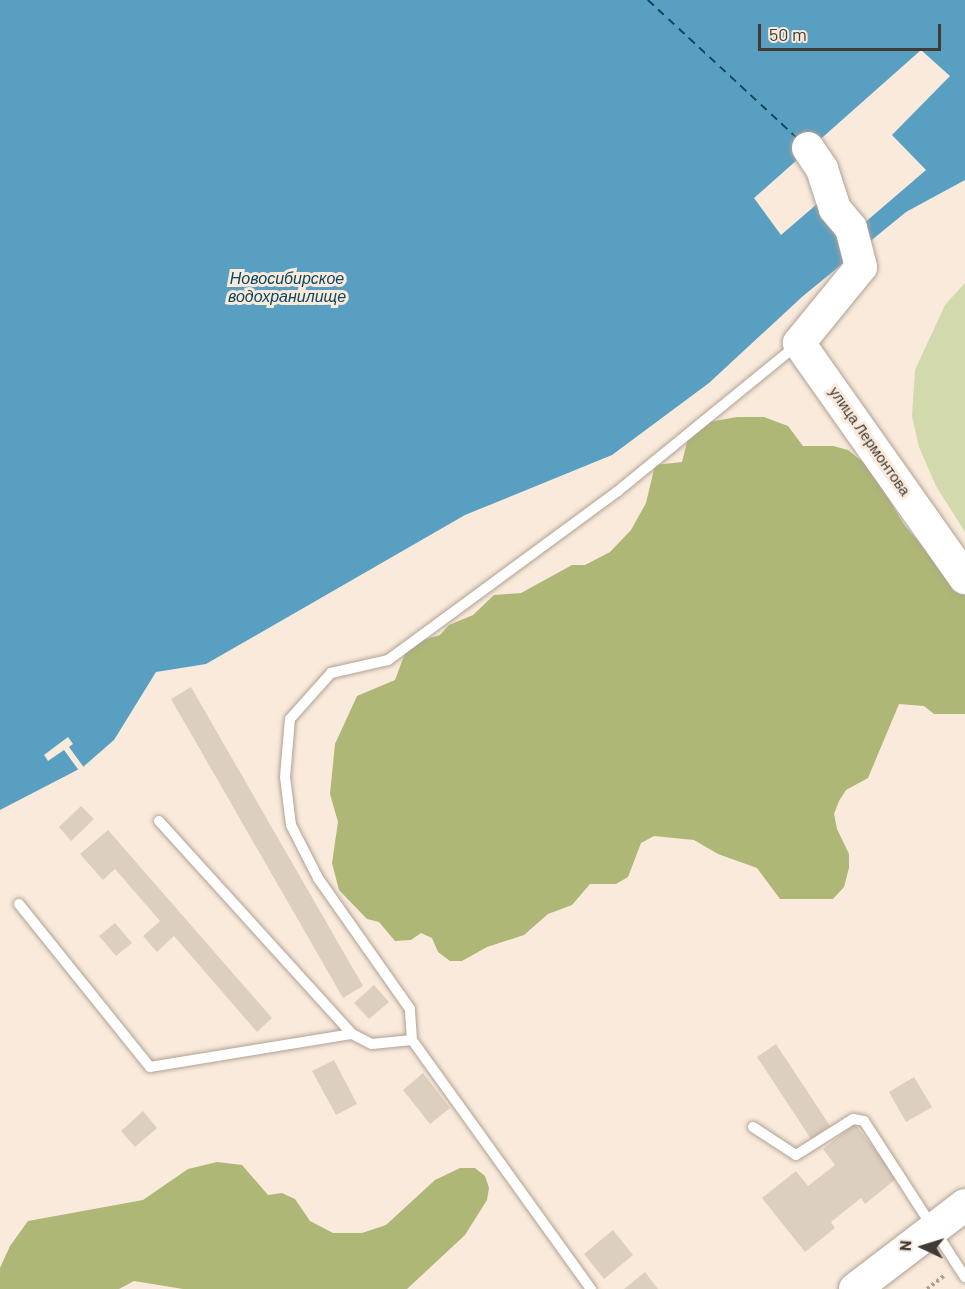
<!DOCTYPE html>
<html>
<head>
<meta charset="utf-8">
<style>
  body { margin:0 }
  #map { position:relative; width:965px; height:1289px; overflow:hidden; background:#f9eadb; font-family:Barlow,sans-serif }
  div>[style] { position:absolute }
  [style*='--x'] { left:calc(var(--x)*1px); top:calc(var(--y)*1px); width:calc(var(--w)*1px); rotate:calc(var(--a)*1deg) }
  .green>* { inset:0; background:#d2d9ad }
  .forest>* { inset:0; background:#aeb776 }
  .water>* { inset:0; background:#599fc2 }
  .pier>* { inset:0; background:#f9eadb }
  .ferry>* { height:1.5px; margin-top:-0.75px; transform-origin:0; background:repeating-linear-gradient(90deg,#0c4760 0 8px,transparent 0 14px) }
  .building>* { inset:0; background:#ddcfc0 }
  .path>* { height:4px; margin-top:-2px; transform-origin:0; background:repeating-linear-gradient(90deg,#aba095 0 3px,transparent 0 6px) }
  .roads { filter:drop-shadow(0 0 2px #b0a294) drop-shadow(0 0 2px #b0a294) }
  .lane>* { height:10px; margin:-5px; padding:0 5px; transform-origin:5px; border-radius:5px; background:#fff }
  .secondary>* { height:32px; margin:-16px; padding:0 16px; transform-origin:16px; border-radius:16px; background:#fff }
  span { translate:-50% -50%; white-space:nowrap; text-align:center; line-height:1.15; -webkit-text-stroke:6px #f9eadb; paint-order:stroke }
  .street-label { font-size:15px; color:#413b35 }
  .water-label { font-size:16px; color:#0c4760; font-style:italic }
  .north { position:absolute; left:893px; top:1217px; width:60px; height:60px; -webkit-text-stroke:4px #f9eadb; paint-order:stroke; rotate:274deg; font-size:16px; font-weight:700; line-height:24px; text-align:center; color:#413b35 }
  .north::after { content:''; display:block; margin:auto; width:21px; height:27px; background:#413b35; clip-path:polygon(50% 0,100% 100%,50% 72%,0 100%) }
  .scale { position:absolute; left:758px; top:24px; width:183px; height:27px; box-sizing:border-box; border:3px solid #413b35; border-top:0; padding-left:8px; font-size:18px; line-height:21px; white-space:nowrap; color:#413b35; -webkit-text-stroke:4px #f9eadb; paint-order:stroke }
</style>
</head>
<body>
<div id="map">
  <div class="green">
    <div style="clip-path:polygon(965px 283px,965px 532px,936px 486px,919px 447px,912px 416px,915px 370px,945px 305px)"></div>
  </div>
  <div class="forest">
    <div style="clip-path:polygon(737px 417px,764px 417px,788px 426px,803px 446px,833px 446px,848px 450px,869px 467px,905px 526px,965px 594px,965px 714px,934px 714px,924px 706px,899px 704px,868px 778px,846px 790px,839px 801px,834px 814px,837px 829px,849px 854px,849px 868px,844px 887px,833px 899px,780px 899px,757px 868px,718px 854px,694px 840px,654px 836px,641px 843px,628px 877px,616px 884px,590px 884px,572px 905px,548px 914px,524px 935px,487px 947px,462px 961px,450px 961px,438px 952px,432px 938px,421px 933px,411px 940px,395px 941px,379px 922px,367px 919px,339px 890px,332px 863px,338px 822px,330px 794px,335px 744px,357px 696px,395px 680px,405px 653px,415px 642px,440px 635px,449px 625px,473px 615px,494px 595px,521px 593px,572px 565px,585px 565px,610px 552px,631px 530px,646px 503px,655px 465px,682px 462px,689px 434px,698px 424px)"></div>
    <div style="clip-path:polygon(217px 1162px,242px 1165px,268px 1195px,282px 1193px,295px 1199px,310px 1221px,333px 1233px,362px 1233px,386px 1225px,435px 1180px,460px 1168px,475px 1168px,485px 1176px,489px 1188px,487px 1200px,465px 1235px,407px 1289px,183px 1289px,134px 1281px,119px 1289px,0 1289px,0 1268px,10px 1246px,28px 1221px,143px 1200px,188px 1169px)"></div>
  </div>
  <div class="water">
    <div style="clip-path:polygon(0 0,965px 0,965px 180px,906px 212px,803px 296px,709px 383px,612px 455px,465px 515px,206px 664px,156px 672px,114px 740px,83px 767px,0 810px)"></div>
  </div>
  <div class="pier">
    <div style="clip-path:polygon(921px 50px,950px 76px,892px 135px,926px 170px,855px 231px,817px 204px,781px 235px,754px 198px)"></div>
    <div style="clip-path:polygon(68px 737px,73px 744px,69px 747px,85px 769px,80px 772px,64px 750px,48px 761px,44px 755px)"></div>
  </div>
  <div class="ferry">
    <div style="--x:648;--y:0;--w:203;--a:42.8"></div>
  </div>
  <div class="building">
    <div style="clip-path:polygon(191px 687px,363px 986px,343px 998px,171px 699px)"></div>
    <div style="clip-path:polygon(81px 806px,94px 819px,71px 841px,59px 827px)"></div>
    <div style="clip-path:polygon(108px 830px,272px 1018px,257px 1032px,174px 936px,157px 952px,143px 936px,160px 921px,115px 869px,103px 880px,80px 854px)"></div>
    <div style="clip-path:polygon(115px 923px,132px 943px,116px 956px,99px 936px)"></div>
    <div style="clip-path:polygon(374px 985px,389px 1002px,369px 1019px,354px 1003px)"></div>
    <div style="clip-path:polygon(776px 1044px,830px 1126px,811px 1139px,757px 1057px)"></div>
    <div style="clip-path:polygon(334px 1060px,357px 1104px,336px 1115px,312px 1071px)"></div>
    <div style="clip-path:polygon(423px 1073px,450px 1108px,430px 1124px,403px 1090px)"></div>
    <div style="clip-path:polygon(914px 1077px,932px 1107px,906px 1122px,889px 1092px)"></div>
    <div style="clip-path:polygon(143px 1111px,157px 1128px,135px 1147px,121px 1131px)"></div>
    <div style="clip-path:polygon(855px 1124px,897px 1178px,865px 1204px,861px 1198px,831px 1222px,835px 1228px,805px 1252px,762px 1198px,796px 1171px,808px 1186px,835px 1165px,823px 1149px)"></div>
    <div style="clip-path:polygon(613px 1230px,633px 1255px,604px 1279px,584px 1254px)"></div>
    <div style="clip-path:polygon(645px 1272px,658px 1289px,624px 1289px)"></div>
  </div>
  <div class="path">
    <div style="--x:927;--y:1289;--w:23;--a:-38"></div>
  </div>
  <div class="roads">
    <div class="lane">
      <div style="--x:159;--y:821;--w:287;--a:47.8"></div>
      <div style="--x:352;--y:1034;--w:22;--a:27"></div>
      <div style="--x:372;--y:1044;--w:40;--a:-5.7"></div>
      <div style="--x:412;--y:1040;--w:307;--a:54.3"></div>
      <div style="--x:19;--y:904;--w:209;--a:51.2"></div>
      <div style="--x:150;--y:1067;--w:205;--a:-9.3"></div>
      <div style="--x:412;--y:1040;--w:31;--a:-94"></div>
      <div style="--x:410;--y:1009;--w:160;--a:-125.1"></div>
      <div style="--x:318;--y:878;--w:59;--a:-117"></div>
      <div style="--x:291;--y:825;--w:48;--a:-97.1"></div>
      <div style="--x:285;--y:777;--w:58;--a:-85.1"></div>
      <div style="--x:290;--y:719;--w:62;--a:-48.3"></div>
      <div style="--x:331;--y:673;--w:58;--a:-12.8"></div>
      <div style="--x:388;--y:660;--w:285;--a:-36.3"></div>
      <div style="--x:618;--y:491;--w:232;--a:-39.2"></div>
      <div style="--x:753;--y:1127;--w:51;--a:33.1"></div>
      <div style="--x:796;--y:1155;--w:67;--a:-32.3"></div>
      <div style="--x:853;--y:1119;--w:11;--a:10"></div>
      <div style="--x:864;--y:1121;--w:186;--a:57.1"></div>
    </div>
    <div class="secondary">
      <div style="--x:808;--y:148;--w:25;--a:56"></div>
      <div style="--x:822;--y:169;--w:42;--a:72"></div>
      <div style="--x:835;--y:209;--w:25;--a:50"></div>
      <div style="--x:851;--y:228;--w:40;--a:75.6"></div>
      <div style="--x:861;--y:267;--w:98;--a:129.2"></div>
      <div style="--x:799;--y:343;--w:288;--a:54.8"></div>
      <div style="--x:855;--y:1289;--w:138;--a:-37.4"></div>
    </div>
  </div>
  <div class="street-label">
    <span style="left:870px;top:441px;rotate:55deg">улица Лермонтова</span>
  </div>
  <div class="water-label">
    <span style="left:287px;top:287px">Новосибирское<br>водохранилище</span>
  </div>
  <div class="north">N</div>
  <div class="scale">50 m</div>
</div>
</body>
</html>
